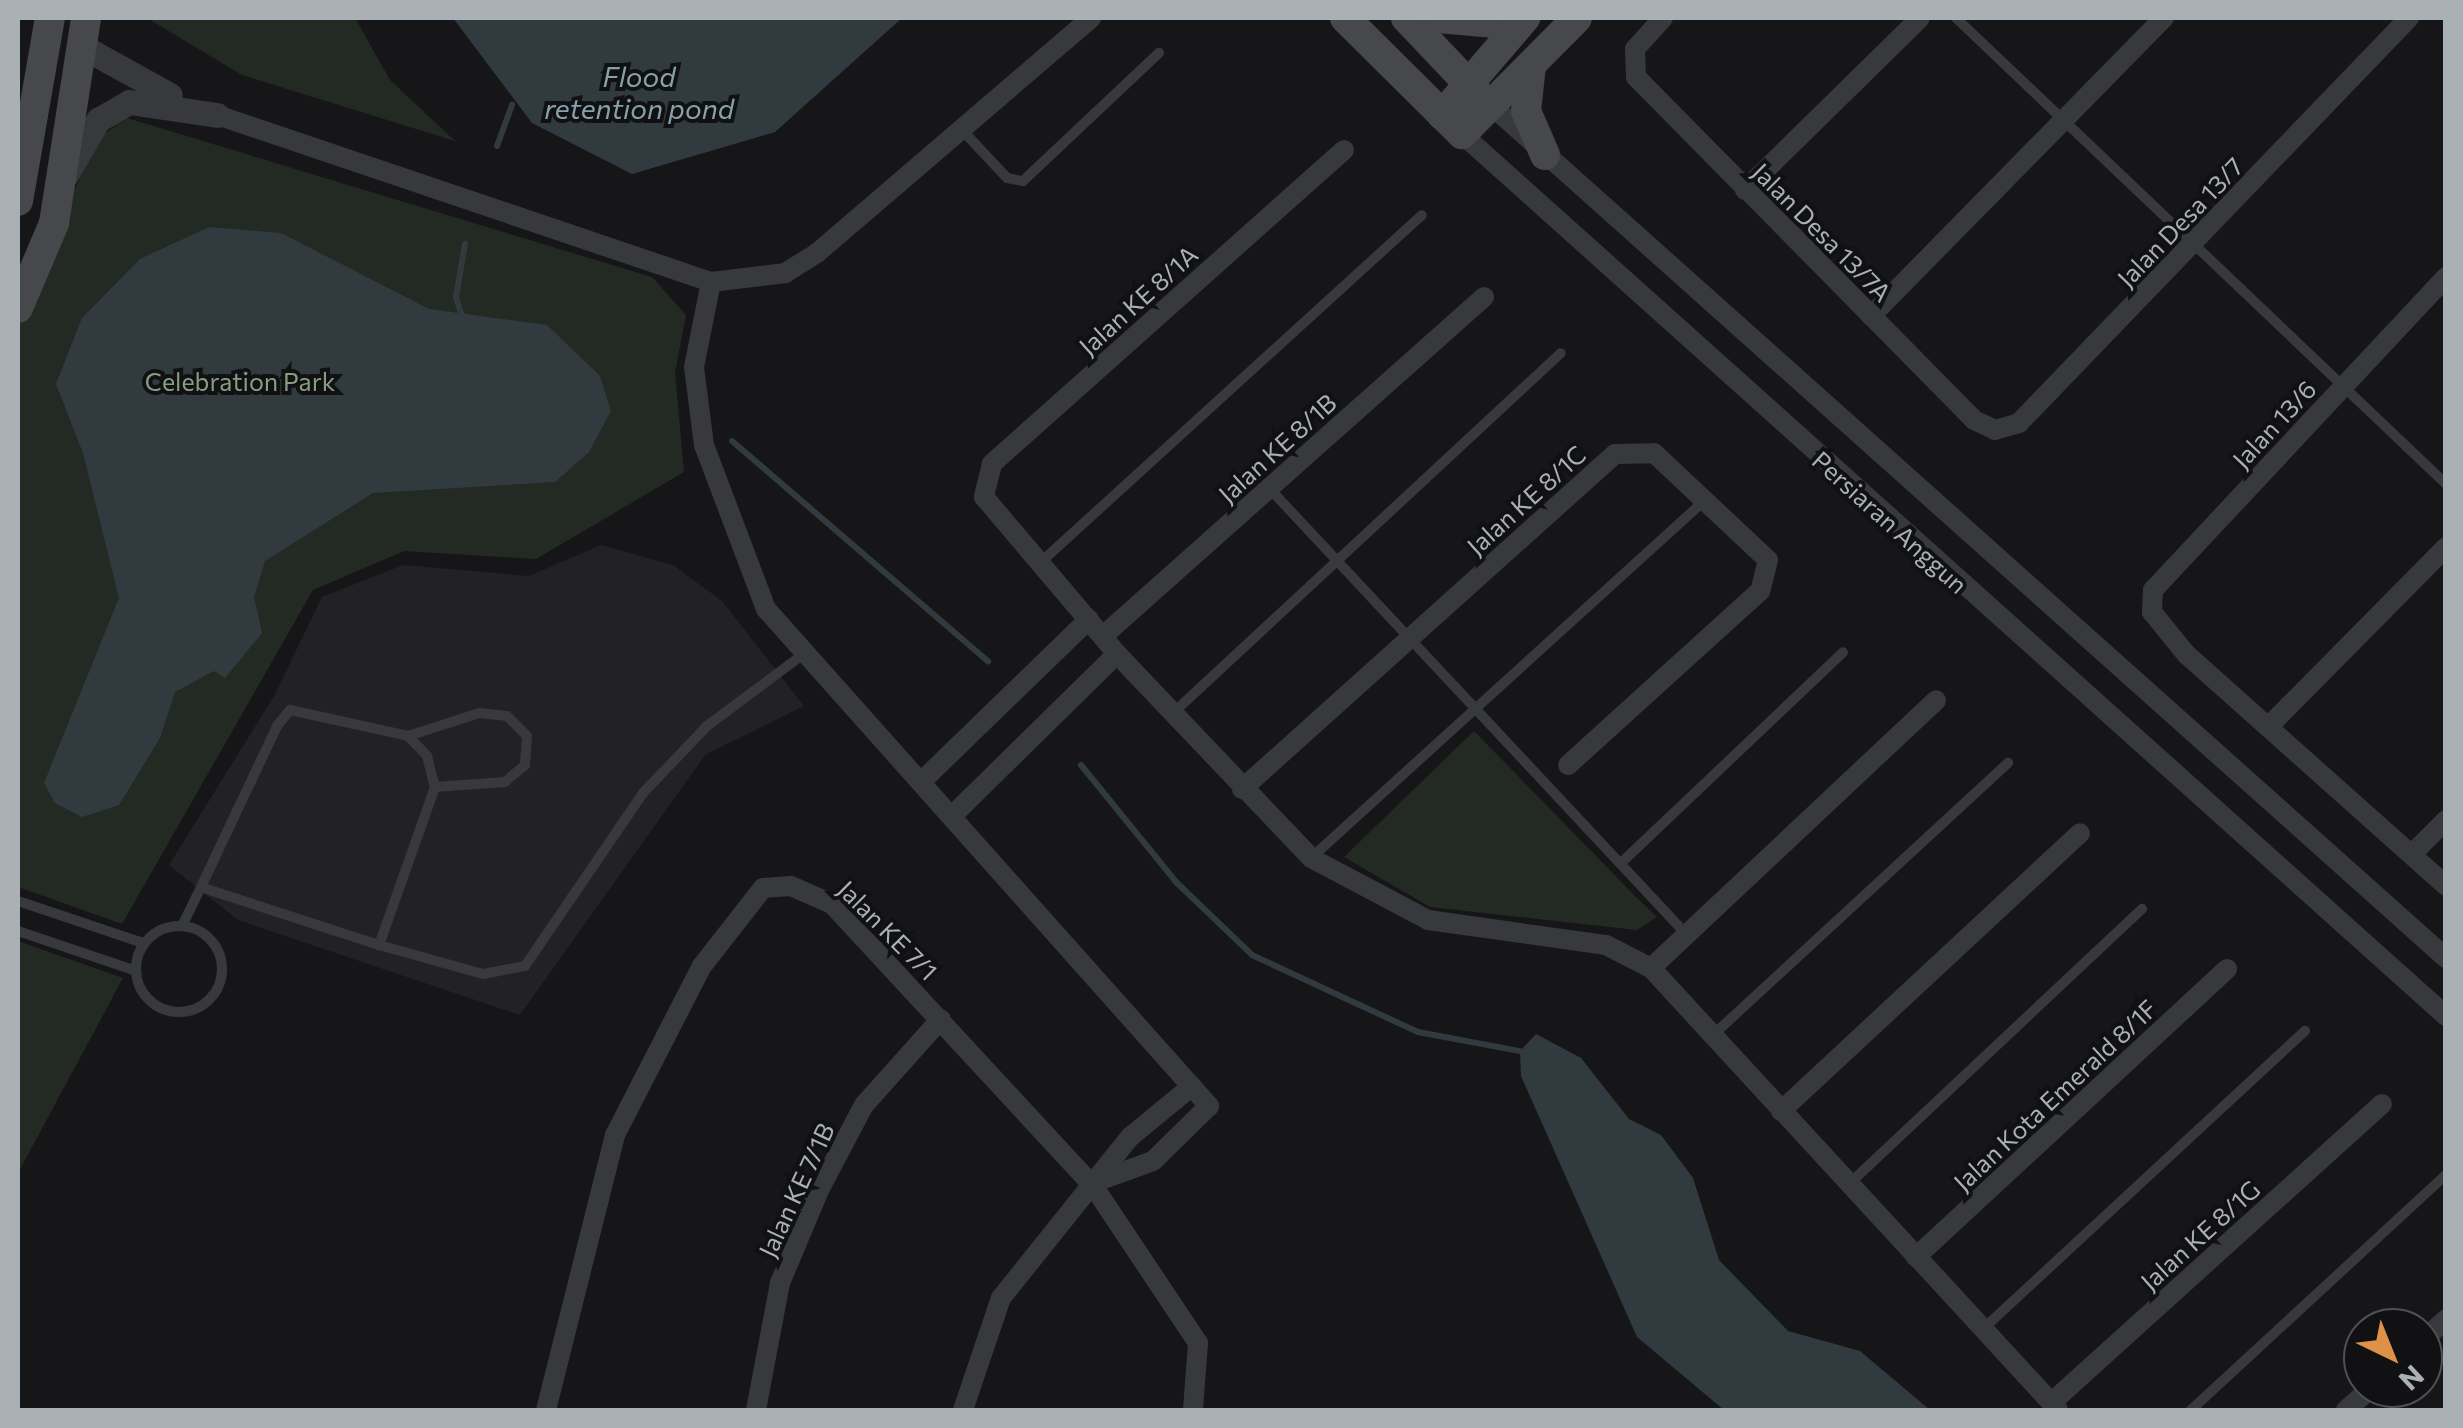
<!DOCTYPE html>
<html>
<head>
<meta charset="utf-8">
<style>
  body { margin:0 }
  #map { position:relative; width:2463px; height:1428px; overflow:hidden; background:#161618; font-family:Commissioner,sans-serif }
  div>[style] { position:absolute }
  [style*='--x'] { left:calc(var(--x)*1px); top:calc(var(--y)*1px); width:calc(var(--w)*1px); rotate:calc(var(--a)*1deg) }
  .built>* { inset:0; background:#222224 }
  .green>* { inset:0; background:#232a23 }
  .water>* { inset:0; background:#313b3f }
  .stream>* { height:6px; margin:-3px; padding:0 3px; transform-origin:3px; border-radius:3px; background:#313b3f }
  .service>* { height:10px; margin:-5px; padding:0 5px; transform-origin:5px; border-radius:5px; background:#37393c }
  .service>.ring { margin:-5px; padding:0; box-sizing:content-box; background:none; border:10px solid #37393c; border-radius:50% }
  .minor>* { height:20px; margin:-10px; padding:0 10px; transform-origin:10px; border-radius:10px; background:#37393c }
  .tertiary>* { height:25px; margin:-12.5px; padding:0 12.5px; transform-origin:12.5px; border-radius:12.5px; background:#37393c }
  .secondary>* { height:30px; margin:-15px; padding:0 15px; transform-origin:15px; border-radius:15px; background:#46484c }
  span { translate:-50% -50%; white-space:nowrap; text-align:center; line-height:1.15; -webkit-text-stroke:8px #111113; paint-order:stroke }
  .street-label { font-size:25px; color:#a9b0b6 }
  .park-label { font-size:25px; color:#869f83 }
  .water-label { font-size:28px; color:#84a1ad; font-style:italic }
  .frame { position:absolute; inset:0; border:20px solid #a9b0b6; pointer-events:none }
  .north { position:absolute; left:2343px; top:1308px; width:100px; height:100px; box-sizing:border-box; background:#111113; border:2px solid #4e5154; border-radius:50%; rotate:137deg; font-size:28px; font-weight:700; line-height:40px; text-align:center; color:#a9b0b6 }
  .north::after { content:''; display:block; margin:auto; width:35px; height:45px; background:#dd9149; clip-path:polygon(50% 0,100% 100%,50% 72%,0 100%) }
</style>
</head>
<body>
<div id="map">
  <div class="built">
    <div style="clip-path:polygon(601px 545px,673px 565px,722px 601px,804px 706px,705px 755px,520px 1015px,238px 920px,169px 865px,274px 696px,322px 597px,403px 565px,529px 576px)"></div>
  </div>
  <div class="green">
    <div style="clip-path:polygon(147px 18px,355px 18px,390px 80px,455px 141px,242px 75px)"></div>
    <div style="clip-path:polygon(127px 118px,652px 277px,686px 315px,675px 373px,684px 472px,536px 559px,404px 551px,313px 590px,122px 924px,18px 887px,18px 320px,97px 139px)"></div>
    <div style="clip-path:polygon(1474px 731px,1636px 897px,1657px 917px,1637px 930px,1430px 907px,1344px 857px)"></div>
    <div style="clip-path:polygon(18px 941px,123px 978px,18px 1173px)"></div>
  </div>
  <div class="water">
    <div style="clip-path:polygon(453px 18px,902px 18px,775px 132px,632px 174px,532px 123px)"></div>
    <div style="clip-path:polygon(209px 227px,281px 233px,429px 309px,547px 325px,600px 376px,611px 411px,589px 452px,555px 482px,373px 493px,265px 561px,254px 597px,262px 633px,225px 678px,214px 671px,175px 692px,160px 738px,119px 805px,82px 817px,55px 803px,44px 783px,119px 598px,83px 453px,56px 384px,82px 318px,140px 259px)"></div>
    <div style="clip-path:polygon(1536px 1034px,1581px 1058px,1629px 1119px,1661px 1135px,1693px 1178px,1719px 1260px,1788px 1331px,1860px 1351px,1930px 1410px,1724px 1410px,1637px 1337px,1521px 1076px,1520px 1051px)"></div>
  </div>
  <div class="stream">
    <div style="--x:497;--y:146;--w:44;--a:-69.9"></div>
    <div style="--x:463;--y:319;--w:23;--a:-108"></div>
    <div style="--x:456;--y:297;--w:54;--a:-80.4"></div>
    <div style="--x:732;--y:441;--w:338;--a:40.7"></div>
    <div style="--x:1081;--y:765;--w:151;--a:50.9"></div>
    <div style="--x:1176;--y:882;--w:105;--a:43.8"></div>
    <div style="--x:1252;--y:955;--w:183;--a:24.9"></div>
    <div style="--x:1418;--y:1032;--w:104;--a:10.6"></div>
  </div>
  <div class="service">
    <div style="--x:1956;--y:18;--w:676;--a:43.56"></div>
    <div style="--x:964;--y:132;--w:63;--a:46.9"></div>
    <div style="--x:1007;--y:178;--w:16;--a:11"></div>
    <div style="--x:1023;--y:181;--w:187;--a:-43.3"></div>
    <div style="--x:1269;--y:488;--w:612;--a:46.92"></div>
    <div style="--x:1041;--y:562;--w:515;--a:-42.33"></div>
    <div style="--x:1173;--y:713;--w:529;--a:-42.86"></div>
    <div style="--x:408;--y:736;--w:75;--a:-17.9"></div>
    <div style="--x:479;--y:713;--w:28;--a:6"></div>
    <div style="--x:507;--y:716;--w:28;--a:45"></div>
    <div style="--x:527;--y:736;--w:29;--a:94"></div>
    <div style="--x:525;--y:765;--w:26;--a:140"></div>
    <div style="--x:505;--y:782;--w:70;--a:175.9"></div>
    <div style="--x:1311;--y:858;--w:531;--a:-42.25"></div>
    <div style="--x:1621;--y:863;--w:306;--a:-43.5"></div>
    <div style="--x:18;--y:901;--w:132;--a:18.6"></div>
    <div style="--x:182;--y:926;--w:43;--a:-64"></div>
    <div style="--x:201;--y:887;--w:178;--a:-64.7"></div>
    <div style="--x:277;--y:726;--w:21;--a:-51"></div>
    <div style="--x:290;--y:710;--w:121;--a:12.4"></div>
    <div style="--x:408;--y:736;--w:28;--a:46"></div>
    <div style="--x:427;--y:756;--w:32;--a:76"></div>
    <div style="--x:435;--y:787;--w:168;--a:109.5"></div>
    <div style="--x:379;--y:945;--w:187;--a:-162"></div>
    <div class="ring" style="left:136px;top:926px;width:76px;height:76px"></div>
    <div style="--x:18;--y:931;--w:125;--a:18.7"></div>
    <div style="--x:379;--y:945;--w:108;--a:15.6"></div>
    <div style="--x:483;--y:974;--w:43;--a:-10.8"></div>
    <div style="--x:525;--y:966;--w:209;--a:-55.7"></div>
    <div style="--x:643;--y:793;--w:93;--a:-46.3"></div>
    <div style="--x:707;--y:726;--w:122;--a:-36.7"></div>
    <div style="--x:1712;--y:1036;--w:403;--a:-42.7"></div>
    <div style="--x:1849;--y:1184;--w:402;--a:-43.2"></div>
    <div style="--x:1983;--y:1329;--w:439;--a:-42.8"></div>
    <div style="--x:2191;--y:1410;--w:347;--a:-42.7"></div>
  </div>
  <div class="minor">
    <div style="--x:1663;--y:18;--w:42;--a:132.1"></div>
    <div style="--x:1635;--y:49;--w:28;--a:88"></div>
    <div style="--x:1636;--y:77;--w:482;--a:45.4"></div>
    <div style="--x:1974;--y:420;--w:23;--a:25"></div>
    <div style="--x:1995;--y:430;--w:25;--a:-16"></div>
    <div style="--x:2019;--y:423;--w:562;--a:-46.08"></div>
    <div style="--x:1492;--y:106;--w:1279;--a:41.77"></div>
    <div style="--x:217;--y:115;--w:521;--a:18.68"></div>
    <div style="--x:711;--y:282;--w:75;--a:-6.9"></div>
    <div style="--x:785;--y:273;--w:38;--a:-32"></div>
    <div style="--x:817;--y:253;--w:361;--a:-40.6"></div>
    <div style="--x:1462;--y:134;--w:1321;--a:41.87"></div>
    <div style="--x:1344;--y:150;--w:472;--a:138.3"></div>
    <div style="--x:992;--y:464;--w:34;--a:104"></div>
    <div style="--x:984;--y:497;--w:206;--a:49.7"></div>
    <div style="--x:1117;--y:654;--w:282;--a:46.4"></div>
    <div style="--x:1311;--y:858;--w:132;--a:27.9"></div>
    <div style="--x:1428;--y:920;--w:180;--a:8"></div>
    <div style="--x:1606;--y:945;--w:51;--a:27.1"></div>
    <div style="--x:1651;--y:968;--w:601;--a:47.36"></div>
    <div style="--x:1745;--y:190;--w:245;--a:-44.5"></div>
    <div style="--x:2446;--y:277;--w:429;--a:133.1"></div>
    <div style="--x:2153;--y:590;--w:22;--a:93"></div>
    <div style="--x:2152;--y:612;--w:54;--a:51"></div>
    <div style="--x:2186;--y:654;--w:348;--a:41.7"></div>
    <div style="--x:711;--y:282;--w:87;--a:101.3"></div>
    <div style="--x:694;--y:367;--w:79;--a:82.7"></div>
    <div style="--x:704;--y:445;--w:175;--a:69.3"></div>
    <div style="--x:766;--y:609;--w:666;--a:48.29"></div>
    <div style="--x:1209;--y:1106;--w:78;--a:135.5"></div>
    <div style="--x:1153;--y:1161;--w:50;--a:160.1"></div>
    <div style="--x:1871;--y:316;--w:418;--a:-45.5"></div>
    <div style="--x:1103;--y:636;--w:510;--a:-41.66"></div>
    <div style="--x:2271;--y:724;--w:249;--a:-45.3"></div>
    <div style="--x:923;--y:780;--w:231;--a:-44.1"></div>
    <div style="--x:1242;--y:789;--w:501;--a:-41.93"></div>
    <div style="--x:1615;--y:454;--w:39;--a:-1"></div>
    <div style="--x:1654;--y:453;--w:156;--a:43.2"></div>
    <div style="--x:1768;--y:560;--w:32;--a:104"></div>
    <div style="--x:1760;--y:591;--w:259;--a:137.8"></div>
    <div style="--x:955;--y:813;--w:227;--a:-44.5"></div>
    <div style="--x:2413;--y:853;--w:47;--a:-45"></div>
    <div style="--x:1651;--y:968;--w:391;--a:-43.2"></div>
    <div style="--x:1781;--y:1111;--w:408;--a:-42.9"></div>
    <div style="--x:1916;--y:1257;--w:424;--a:-42.8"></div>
    <div style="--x:2423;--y:1340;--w:31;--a:-42"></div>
    <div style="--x:2051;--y:1403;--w:446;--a:-42.1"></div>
    <div style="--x:546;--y:1410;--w:284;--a:-75.9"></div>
    <div style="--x:615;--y:1135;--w:190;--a:-62.8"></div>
    <div style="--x:702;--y:966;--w:99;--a:-52"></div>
    <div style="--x:763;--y:888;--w:28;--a:-4"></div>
    <div style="--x:791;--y:886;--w:45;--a:23.7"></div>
    <div style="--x:832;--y:904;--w:386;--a:47.2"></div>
    <div style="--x:1094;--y:1187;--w:187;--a:56.3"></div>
    <div style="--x:1198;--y:1343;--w:67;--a:94.3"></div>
    <div style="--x:756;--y:1410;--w:129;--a:-79.3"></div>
    <div style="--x:780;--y:1283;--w:101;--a:-67.2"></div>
    <div style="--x:819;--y:1190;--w:96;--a:-62.1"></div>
    <div style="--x:864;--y:1105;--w:115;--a:-48.2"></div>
    <div style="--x:963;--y:1410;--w:118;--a:-71.3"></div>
    <div style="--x:1001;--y:1298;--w:206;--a:-51.3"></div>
    <div style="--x:1130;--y:1137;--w:80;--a:-39.4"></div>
    <div style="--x:2346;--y:1410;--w:33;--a:-41"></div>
  </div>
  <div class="tertiary">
    <div style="--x:83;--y:47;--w:99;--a:28.9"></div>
    <div style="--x:66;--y:175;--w:64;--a:-59.8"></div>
    <div style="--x:98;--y:120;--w:36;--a:-30"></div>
    <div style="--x:129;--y:102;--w:89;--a:8.4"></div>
  </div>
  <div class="secondary">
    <div style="--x:1345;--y:18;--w:165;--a:44.8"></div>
    <div style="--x:1462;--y:134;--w:163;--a:-45.2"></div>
    <div style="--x:1406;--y:18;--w:112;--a:46.5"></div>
    <div style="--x:1438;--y:18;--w:80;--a:5"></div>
    <div style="--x:1531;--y:66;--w:45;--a:96.3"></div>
    <div style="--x:1526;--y:111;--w:48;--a:66.6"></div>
    <div style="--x:1442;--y:115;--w:128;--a:-49.4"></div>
    <div style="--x:18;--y:201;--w:186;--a:-80.1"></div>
    <div style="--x:18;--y:308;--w:92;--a:-67"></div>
    <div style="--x:54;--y:223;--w:207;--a:-81.1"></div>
  </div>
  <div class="street-label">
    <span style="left:2180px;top:222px;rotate:-46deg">Jalan Desa 13/7</span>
    <span style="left:1822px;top:232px;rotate:45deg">Jalan Desa 13/7A</span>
    <span style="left:1138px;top:300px;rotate:-42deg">Jalan KE 8/1A</span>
    <span style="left:2274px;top:424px;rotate:-47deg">Jalan 13/6</span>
    <span style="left:1277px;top:448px;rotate:-42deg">Jalan KE 8/1B</span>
    <span style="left:1526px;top:500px;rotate:-42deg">Jalan KE 8/1C</span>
    <span style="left:1890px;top:522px;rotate:42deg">Persiaran Anggun</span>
    <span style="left:888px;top:930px;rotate:45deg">Jalan KE 7/1</span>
    <span style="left:2055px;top:1095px;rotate:-43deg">Jalan Kota Emerald 8/1F</span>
    <span style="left:796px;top:1190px;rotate:-65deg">Jalan KE 7/1B</span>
    <span style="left:2200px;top:1235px;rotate:-42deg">Jalan KE 8/1G</span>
  </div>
  <div class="park-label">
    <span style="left:240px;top:381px">Celebration Park</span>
  </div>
  <div class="water-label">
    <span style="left:639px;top:92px">Flood<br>retention pond</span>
  </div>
  <div class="frame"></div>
  <div class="north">N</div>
</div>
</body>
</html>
